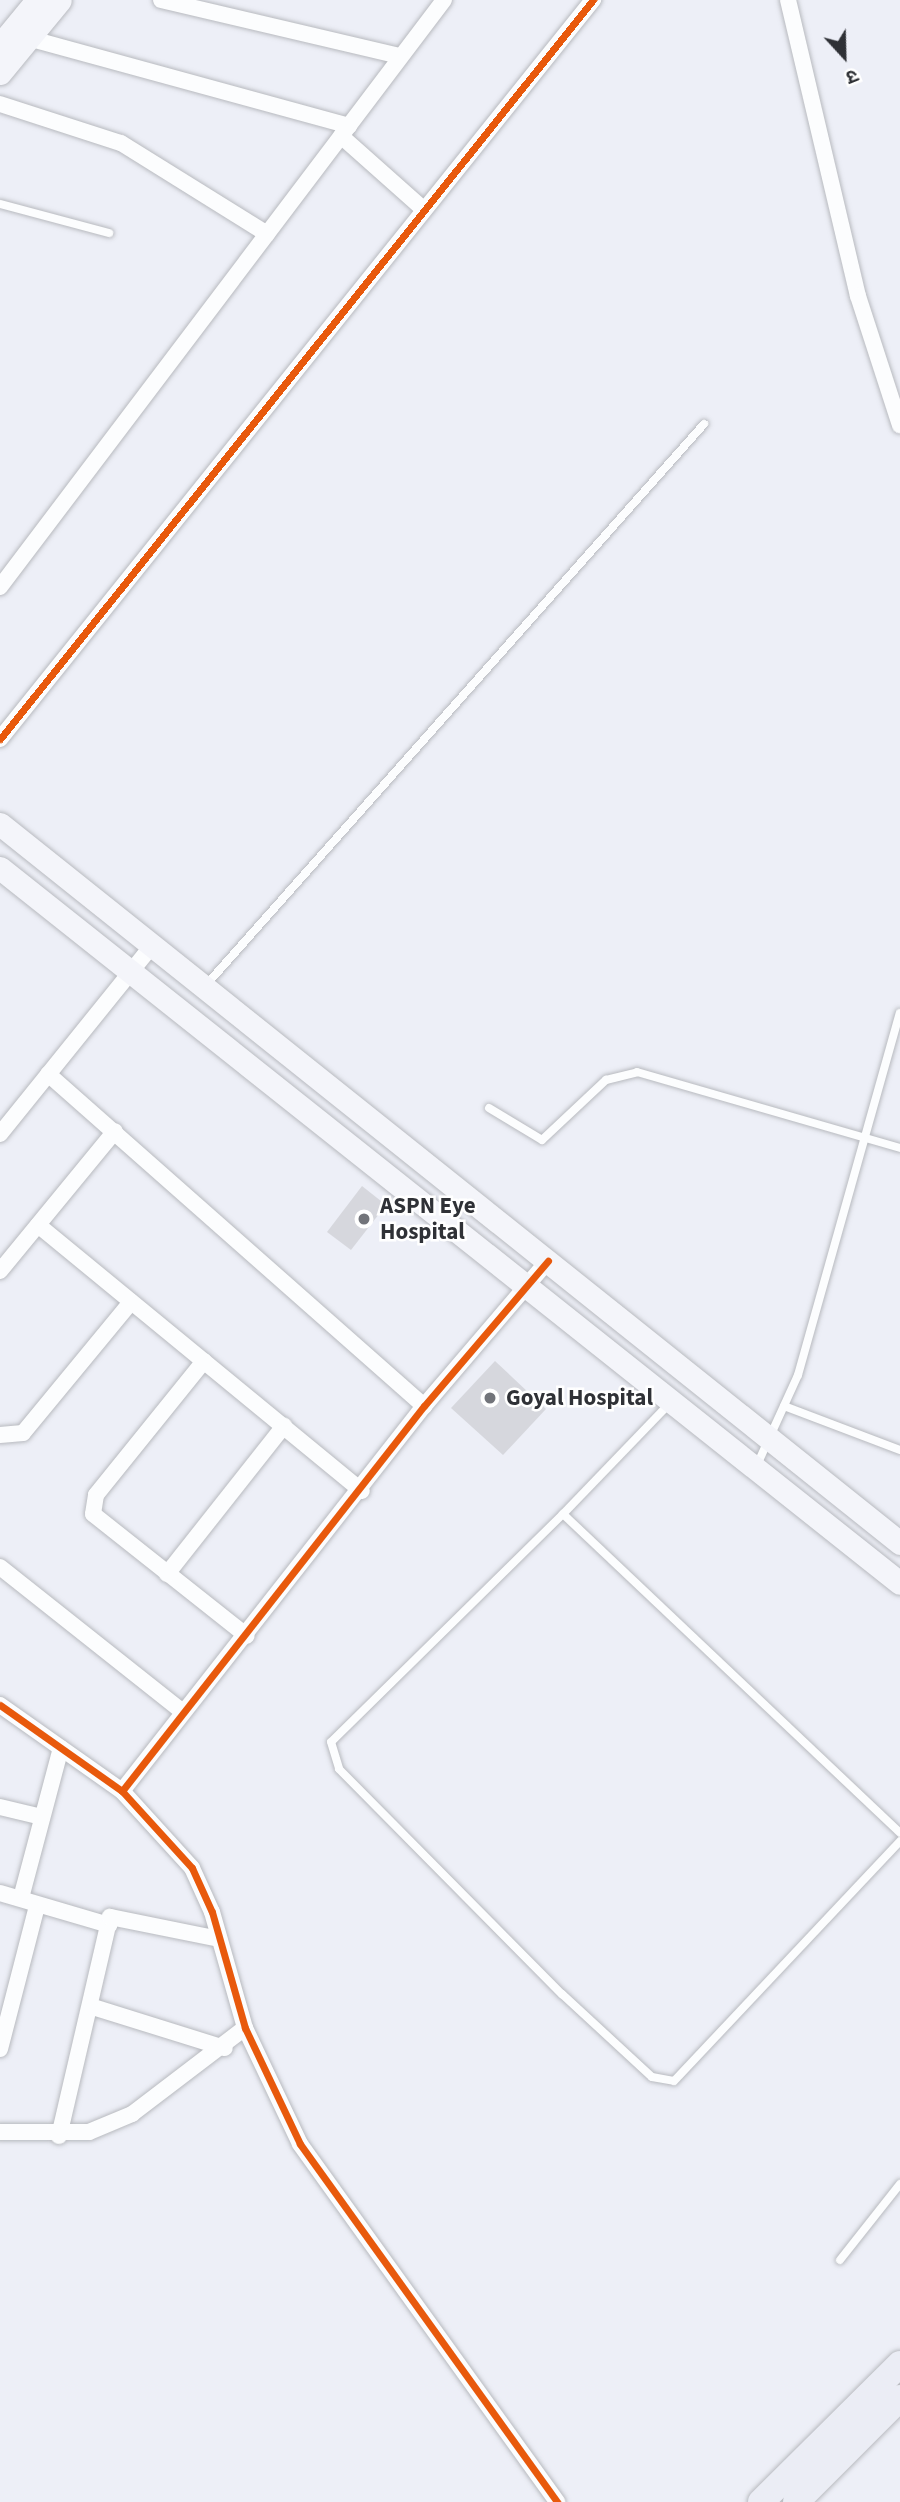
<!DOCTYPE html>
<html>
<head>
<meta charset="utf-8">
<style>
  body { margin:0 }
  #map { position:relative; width:900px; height:2502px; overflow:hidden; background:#edeff7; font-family:"Source Sans 3","Noto Sans Devanagari",sans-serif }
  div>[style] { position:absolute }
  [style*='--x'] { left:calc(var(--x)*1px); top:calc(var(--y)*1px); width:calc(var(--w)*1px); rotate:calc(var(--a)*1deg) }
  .building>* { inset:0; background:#d6d7dd }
  .roads { filter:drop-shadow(0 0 2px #b8babf) drop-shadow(0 0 2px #b8babf) }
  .service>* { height:8px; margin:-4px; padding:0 4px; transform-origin:4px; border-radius:4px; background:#fcfdfe }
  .minor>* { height:16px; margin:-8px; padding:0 8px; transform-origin:8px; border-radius:8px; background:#fcfdfe }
  .secondary>* { height:23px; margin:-11.5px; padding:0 11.5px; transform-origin:11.5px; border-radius:11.5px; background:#f4f5fa }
  .primary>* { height:26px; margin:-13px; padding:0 13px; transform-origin:13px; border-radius:13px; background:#ebedf5 }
  .cycleway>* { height:7px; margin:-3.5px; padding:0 3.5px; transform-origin:3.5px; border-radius:3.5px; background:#e8590c }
  .dots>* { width:19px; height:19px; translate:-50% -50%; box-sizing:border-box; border:4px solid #fff; border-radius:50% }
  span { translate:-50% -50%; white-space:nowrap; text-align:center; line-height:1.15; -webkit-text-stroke:5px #fff; paint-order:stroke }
  .poi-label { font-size:23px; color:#2f3136; font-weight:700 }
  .left { translate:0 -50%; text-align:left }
  .north { position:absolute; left:809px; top:21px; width:70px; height:70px; -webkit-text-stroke:5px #fff; paint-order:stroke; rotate:158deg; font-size:19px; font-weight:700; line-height:28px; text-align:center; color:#2f3136 }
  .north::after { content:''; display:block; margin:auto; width:24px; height:32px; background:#2f3136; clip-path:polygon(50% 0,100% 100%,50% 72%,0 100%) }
</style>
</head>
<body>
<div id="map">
  <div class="building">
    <div style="clip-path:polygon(362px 1186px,386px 1205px,351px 1250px,327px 1232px)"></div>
    <div style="clip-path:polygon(495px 1361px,546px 1409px,503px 1455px,451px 1408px)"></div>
  </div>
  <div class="roads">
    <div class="service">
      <div style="--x:0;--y:204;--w:113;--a:14.9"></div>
      <div style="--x:207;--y:984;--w:749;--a:-48.41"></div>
      <div style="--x:489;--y:1108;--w:62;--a:31.1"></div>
      <div style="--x:542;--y:1140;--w:88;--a:-43.2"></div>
      <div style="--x:606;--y:1080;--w:32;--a:-14"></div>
      <div style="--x:637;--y:1072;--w:274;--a:16.1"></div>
      <div style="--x:670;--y:1403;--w:154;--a:133.9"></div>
      <div style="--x:563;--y:1514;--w:464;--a:43.4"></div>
      <div style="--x:784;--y:1406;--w:124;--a:20.8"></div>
      <div style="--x:757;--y:1465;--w:99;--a:-65.5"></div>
      <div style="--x:798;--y:1375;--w:376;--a:-74.3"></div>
      <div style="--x:563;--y:1514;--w:325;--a:135.5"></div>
      <div style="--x:331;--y:1742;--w:28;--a:73"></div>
      <div style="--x:339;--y:1769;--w:317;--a:45.3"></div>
      <div style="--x:562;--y:1994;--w:122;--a:42.7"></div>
      <div style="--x:652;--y:2077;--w:22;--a:10"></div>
      <div style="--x:674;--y:2081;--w:330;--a:-46.7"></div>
      <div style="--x:840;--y:2260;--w:97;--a:-51.7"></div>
    </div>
    <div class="minor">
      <div style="--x:161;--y:0;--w:244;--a:13.2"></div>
      <div style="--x:788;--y:0;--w:304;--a:76.7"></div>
      <div style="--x:858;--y:296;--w:136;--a:72"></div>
      <div style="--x:28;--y:38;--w:333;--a:15.3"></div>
      <div style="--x:0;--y:104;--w:127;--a:17.9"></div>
      <div style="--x:121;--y:143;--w:172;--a:31.9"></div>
      <div style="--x:341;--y:136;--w:108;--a:41.6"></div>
      <div style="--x:0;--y:587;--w:736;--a:-52.9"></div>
      <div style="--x:0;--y:739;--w:948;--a:-51.26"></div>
      <div style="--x:48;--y:1074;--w:502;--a:41.44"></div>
      <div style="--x:0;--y:1134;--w:239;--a:-51.1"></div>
      <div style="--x:38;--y:1225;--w:419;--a:39.4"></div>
      <div style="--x:0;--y:1271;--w:181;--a:-50.6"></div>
      <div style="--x:204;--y:1361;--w:172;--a:128.9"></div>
      <div style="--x:96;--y:1495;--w:19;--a:99"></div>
      <div style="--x:93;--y:1514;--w:196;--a:38.4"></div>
      <div style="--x:0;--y:1435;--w:23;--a:-5"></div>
      <div style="--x:23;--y:1433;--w:170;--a:-50.5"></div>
      <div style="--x:0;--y:1567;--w:233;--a:38.4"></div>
      <div style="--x:167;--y:1574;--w:189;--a:-51.7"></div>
      <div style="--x:0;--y:1705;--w:149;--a:35.2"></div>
      <div style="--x:122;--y:1791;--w:104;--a:47.7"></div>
      <div style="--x:192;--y:1868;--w:48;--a:65.6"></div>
      <div style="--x:212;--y:1912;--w:121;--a:74.1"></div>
      <div style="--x:245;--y:2028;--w:128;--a:64.6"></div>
      <div style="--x:300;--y:2144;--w:441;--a:54.3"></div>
      <div style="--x:122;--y:1791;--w:489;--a:-51.9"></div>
      <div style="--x:424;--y:1406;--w:191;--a:-49.5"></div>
      <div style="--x:0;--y:1807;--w:43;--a:13.4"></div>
      <div style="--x:0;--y:1893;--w:114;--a:16.4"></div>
      <div style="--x:21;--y:1898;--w:155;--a:-75.1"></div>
      <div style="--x:93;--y:2007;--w:138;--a:17.3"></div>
      <div style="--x:0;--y:2049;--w:148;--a:-75.5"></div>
      <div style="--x:0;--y:2132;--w:89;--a:0"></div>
      <div style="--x:89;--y:2132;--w:47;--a:-22.7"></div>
      <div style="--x:132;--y:2114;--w:142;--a:-37.3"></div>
      <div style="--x:59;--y:2136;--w:225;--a:-76.9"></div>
      <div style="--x:110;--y:1917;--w:111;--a:11.4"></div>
    </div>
    <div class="secondary">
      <div style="--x:0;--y:45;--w:58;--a:-50.6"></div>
      <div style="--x:0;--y:73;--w:94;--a:-50.6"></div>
      <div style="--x:0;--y:824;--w:1152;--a:38.62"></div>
      <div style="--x:0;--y:868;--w:1149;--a:38.47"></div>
    </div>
    <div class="primary">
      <div style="--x:761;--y:2502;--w:196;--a:-44.8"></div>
      <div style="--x:796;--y:2502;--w:147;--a:-45"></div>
    </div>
  </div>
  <div class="cycleway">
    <div style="--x:0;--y:739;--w:948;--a:-51.26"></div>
    <div style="--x:0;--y:1705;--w:149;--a:35.2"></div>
    <div style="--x:122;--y:1791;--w:104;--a:47.7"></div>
    <div style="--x:192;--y:1868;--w:48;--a:65.6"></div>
    <div style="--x:212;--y:1912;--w:121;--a:74.1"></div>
    <div style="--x:245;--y:2028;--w:128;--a:64.6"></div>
    <div style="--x:300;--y:2144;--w:441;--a:54.3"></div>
    <div style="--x:122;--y:1791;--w:489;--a:-51.9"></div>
    <div style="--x:424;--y:1406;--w:191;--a:-49.5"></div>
  </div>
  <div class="dots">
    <div style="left:364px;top:1219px;background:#72747a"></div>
    <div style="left:490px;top:1398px;background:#72747a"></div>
  </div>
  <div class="poi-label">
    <span class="left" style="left:380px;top:1219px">ASPN Eye<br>Hospital</span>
    <span class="left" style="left:506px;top:1398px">Goyal Hospital</span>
  </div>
  <div class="north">उ</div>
</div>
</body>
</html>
